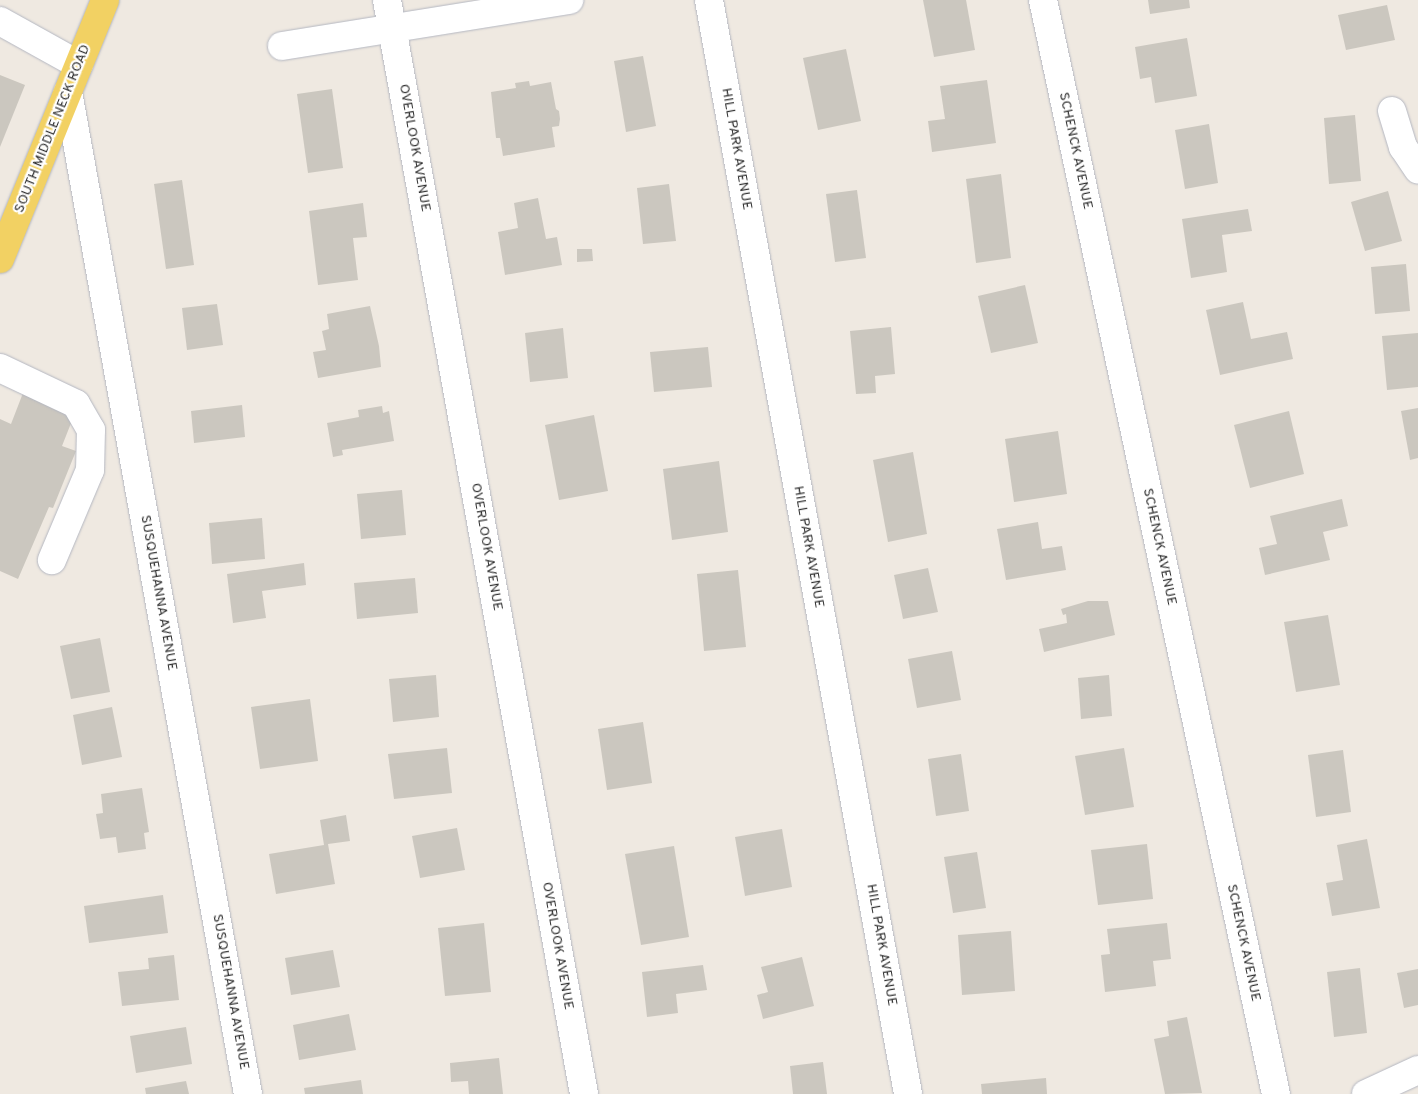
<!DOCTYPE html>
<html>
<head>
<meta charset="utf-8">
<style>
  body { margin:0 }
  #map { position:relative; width:1418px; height:1094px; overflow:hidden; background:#efe9e1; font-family:Overpass,sans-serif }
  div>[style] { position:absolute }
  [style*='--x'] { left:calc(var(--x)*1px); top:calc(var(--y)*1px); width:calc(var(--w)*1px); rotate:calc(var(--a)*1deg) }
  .building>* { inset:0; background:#cbc7bf }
  .roads { filter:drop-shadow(0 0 1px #b4b7c1) drop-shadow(0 0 1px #b4b7c1) }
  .minor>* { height:28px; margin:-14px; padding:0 14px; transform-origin:14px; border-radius:14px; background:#fff }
  .major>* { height:28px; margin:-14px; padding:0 14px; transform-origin:14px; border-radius:14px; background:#f2d163 }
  span { translate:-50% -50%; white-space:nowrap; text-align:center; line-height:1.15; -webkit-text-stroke:4.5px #fff; paint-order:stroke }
  .street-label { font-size:14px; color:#2e2e2e }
</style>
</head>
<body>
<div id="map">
  <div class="building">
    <div style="clip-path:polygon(923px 0,966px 0,975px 50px,934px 57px)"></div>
    <div style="clip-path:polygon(1148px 0,1189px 0,1190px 8px,1150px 14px)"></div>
    <div style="clip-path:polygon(1387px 5px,1395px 40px,1346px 50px,1338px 15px)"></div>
    <div style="clip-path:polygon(1187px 38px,1197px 96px,1155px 103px,1151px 77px,1140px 79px,1135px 47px)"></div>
    <div style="clip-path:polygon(846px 49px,861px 121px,818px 130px,803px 58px)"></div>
    <div style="clip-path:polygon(643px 56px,656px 126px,626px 132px,614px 61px)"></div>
    <div style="clip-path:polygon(0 75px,25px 85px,0 147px)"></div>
    <div style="clip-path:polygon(987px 80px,996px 143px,932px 152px,928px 121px,945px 119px,940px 86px)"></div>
    <div style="clip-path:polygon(529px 81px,530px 86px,551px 82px,556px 109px,559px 111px,560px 119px,559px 126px,552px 127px,555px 147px,503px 156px,500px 138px,496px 138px,491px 92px,516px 88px,515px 83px)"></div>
    <div style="clip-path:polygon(332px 89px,343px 168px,308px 173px,297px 94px)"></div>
    <div style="clip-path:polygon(1355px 115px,1361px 181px,1329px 184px,1324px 118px)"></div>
    <div style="clip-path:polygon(1209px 124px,1218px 183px,1185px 189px,1175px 130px)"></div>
    <div style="clip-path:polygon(1001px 174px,1011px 258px,976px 263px,966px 179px)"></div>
    <div style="clip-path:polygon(182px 180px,194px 265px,166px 269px,154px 184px)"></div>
    <div style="clip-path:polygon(669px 184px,676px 241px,643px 244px,637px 188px)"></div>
    <div style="clip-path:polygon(857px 190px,866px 258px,835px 262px,826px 194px)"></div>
    <div style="clip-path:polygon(1388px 191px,1402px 241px,1365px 251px,1351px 202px)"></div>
    <div style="clip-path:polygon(538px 198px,546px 239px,557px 237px,562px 265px,505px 275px,498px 232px,518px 228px,514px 203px)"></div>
    <div style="clip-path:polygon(363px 203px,367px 237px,353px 238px,358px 280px,318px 285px,309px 211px)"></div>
    <div style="clip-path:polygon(1248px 209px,1252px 231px,1222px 235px,1227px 272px,1191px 278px,1182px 219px)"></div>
    <div style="clip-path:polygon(577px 249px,592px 249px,593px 261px,577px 262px)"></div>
    <div style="clip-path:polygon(1406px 264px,1410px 311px,1375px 314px,1371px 267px)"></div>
    <div style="clip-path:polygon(1025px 285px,1038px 343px,991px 353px,978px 296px)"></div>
    <div style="clip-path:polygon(1243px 302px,1251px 339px,1287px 332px,1293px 359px,1220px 375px,1206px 310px)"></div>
    <div style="clip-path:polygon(217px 304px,223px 345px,187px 350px,182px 308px)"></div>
    <div style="clip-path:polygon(370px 306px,379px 346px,381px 367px,318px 378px,313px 352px,326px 350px,322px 331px,329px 329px,327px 314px)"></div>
    <div style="clip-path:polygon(891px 327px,895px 374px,875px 376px,876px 393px,856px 394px,850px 331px)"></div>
    <div style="clip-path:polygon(563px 328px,568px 378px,530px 382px,525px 333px)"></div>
    <div style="clip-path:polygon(1418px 333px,1418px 387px,1387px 390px,1382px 336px)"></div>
    <div style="clip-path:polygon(708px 347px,712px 387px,654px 392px,650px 352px)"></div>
    <div style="clip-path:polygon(23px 393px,75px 413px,62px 446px,76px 451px,53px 508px,49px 507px,18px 579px,0 571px,0 419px,11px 424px)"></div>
    <div style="clip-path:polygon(242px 405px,245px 437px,194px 443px,191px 411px)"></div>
    <div style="clip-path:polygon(382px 406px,383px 413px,389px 411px,394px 441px,342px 450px,343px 455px,333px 457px,327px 423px,359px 417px,358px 410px)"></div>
    <div style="clip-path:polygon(1418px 408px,1418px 458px,1410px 460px,1401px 411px)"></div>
    <div style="clip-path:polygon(1289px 411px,1304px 474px,1250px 488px,1234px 425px)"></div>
    <div style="clip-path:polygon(594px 415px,608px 491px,559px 500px,545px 425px)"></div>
    <div style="clip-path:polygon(1058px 431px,1067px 494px,1014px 502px,1005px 439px)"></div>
    <div style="clip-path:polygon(913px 452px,927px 534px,888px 542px,873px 460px)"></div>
    <div style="clip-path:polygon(719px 461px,728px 532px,672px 540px,663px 469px)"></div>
    <div style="clip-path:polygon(402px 490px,406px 535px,361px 539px,357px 494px)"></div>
    <div style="clip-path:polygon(1342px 499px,1348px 526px,1323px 532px,1330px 560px,1265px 575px,1259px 548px,1277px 544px,1270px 516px)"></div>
    <div style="clip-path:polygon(262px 518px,265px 559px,212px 564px,209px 523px)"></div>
    <div style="clip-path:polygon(1038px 522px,1042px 549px,1062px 546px,1066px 570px,1006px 580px,997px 529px)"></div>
    <div style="clip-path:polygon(304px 563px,306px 585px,262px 591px,266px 618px,233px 623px,227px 574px)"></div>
    <div style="clip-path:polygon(928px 568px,938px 612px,903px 619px,894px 575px)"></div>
    <div style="clip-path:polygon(738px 570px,746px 647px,704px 651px,697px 574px)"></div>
    <div style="clip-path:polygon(415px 578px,418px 613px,357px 619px,354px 583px)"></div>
    <div style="clip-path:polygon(1088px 601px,1108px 601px,1115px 635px,1044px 652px,1039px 629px,1067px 623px,1066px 614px,1063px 615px,1061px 609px)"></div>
    <div style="clip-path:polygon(1328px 615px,1340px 685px,1296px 692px,1284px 622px)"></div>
    <div style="clip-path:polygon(100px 638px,110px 692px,71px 699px,60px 646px)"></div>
    <div style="clip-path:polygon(952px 651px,961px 700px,917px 708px,908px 659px)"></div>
    <div style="clip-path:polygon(436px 675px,439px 717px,393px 722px,389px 679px)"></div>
    <div style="clip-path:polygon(1109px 675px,1112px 716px,1081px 719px,1078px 678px)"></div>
    <div style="clip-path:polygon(310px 699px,318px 761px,260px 769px,251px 707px)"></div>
    <div style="clip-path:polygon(112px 707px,122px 757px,82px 765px,73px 715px)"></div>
    <div style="clip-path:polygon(643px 722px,652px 783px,607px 790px,598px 729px)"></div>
    <div style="clip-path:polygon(447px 748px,452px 793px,394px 799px,388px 754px)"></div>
    <div style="clip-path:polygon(1124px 748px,1134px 807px,1085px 815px,1075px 756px)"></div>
    <div style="clip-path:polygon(1343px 750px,1351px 812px,1316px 817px,1308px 755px)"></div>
    <div style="clip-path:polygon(961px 754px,969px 811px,936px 816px,928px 759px)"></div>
    <div style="clip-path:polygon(142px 788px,149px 832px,144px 833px,146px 849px,118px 853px,116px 837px,100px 839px,96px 814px,103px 813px,101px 794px)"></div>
    <div style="clip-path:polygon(346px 815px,350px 841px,328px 844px,335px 884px,276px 894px,269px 854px,324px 845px,320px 820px)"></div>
    <div style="clip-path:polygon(457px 828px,465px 870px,420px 878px,412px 836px)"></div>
    <div style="clip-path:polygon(782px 829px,792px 887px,745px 896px,735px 837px)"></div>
    <div style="clip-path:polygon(1367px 839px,1380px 908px,1332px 916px,1326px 883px,1343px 880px,1337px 845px)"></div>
    <div style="clip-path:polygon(1147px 844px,1153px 899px,1098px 905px,1091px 850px)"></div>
    <div style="clip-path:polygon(674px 846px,689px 937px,641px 945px,625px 854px)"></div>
    <div style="clip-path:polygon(977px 852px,986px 908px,953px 913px,944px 857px)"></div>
    <div style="clip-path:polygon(163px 895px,168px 933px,89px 943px,84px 906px)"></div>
    <div style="clip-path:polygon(484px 923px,491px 992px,445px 996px,438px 928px)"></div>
    <div style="clip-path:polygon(1167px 923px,1171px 959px,1153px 961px,1156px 986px,1105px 992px,1101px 955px,1110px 954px,1107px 929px)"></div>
    <div style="clip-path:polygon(1011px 931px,1015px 991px,962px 995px,958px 935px)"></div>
    <div style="clip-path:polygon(333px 950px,340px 987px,291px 995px,285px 958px)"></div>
    <div style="clip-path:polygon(174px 955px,179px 1000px,122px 1006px,118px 972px,149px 969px,148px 958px)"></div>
    <div style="clip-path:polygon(802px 957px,814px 1006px,763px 1019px,757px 995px,768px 992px,761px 967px)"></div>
    <div style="clip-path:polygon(703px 965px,707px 990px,676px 994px,678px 1013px,647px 1017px,642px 972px)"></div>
    <div style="clip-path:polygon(1360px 968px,1367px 1033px,1334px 1037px,1327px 972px)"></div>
    <div style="clip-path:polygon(1418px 969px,1418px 1005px,1404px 1008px,1397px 973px)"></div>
    <div style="clip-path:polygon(349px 1014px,356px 1050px,299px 1060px,293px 1025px)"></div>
    <div style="clip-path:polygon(1187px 1017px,1202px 1093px,1165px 1094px,1154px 1039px,1169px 1036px,1167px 1021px)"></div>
    <div style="clip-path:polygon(186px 1027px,192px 1064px,136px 1073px,130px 1036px)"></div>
    <div style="clip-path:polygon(499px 1058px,503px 1094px,469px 1094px,468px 1081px,451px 1082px,450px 1063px)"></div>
    <div style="clip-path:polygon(823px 1062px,827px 1094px,793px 1094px,790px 1066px)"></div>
    <div style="clip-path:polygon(1046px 1078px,1047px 1094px,982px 1094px,981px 1084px)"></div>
    <div style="clip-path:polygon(361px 1080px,363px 1094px,305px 1094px,304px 1088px)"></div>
    <div style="clip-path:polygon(186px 1081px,189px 1094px,146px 1094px,145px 1088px)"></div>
  </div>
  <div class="roads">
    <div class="minor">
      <div style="--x:387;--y:0;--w:1112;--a:79.79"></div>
      <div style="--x:709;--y:0;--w:1112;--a:79.69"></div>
      <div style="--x:1043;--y:0;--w:1119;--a:77.98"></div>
      <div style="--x:0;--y:21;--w:90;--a:29.1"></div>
      <div style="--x:282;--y:46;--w:291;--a:-9.1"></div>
      <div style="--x:68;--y:92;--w:1018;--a:79.82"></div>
      <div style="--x:1392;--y:111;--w:38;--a:73"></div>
      <div style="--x:1403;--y:147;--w:27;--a:56"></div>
      <div style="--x:0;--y:368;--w:84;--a:25.3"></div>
      <div style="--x:76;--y:404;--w:30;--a:60"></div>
      <div style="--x:91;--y:430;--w:40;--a:91.4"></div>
      <div style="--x:90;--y:470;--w:98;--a:112.9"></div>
      <div style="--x:1366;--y:1094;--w:57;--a:-24.8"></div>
    </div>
    <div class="major">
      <div style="--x:0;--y:259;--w:279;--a:-67.9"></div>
    </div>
  </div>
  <div class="street-label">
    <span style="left:53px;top:129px;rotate:-68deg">SOUTH MIDDLE NECK ROAD</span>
    <span style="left:414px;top:148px;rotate:80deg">OVERLOOK AVENUE</span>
    <span style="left:736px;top:149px;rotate:80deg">HILL PARK AVENUE</span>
    <span style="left:1075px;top:151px;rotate:78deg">SCHENCK AVENUE</span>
    <span style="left:486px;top:547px;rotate:80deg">OVERLOOK AVENUE</span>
    <span style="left:808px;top:547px;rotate:80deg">HILL PARK AVENUE</span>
    <span style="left:1159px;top:547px;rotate:78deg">SCHENCK AVENUE</span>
    <span style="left:158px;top:593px;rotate:80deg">SUSQUEHANNA AVENUE</span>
    <span style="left:1243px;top:943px;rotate:78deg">SCHENCK AVENUE</span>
    <span style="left:881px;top:945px;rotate:80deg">HILL PARK AVENUE</span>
    <span style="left:557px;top:946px;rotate:80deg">OVERLOOK AVENUE</span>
    <span style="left:230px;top:992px;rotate:80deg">SUSQUEHANNA AVENUE</span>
  </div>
</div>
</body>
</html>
